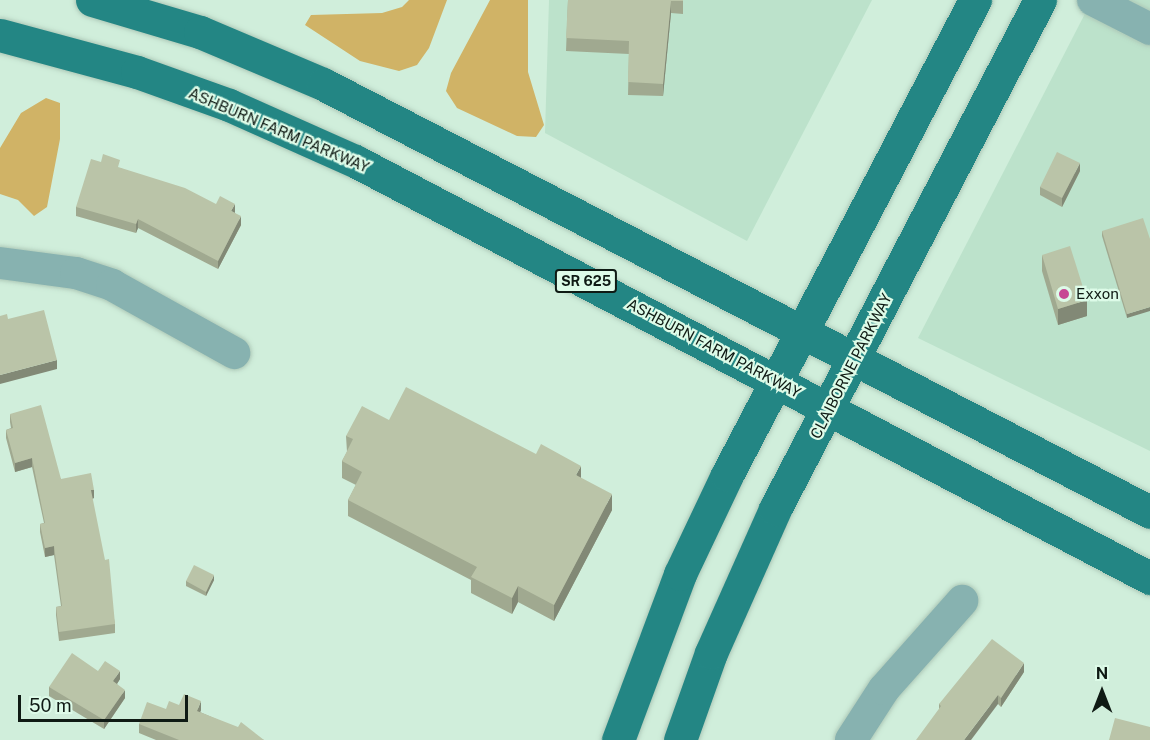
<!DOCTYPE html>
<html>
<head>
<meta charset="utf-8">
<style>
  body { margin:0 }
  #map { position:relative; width:1150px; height:740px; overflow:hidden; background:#d0eedb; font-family:"Public Sans",sans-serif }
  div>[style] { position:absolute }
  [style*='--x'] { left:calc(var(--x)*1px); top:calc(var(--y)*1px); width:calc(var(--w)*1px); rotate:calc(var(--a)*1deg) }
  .built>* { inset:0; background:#bce2cb }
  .forest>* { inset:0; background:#d0b366 }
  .roads { filter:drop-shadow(0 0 2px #adc8b7) drop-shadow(0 0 2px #adc8b7) }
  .minor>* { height:32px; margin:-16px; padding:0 16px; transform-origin:16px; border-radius:16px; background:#87b2b0 }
  .major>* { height:33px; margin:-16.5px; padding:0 16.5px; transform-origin:16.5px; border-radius:16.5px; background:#238684 }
  .wall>* { inset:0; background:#a0a990 }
  .shaded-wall>* { inset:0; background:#828976 }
  .building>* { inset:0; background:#bac4a8 }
  .dots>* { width:16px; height:16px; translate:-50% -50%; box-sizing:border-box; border:3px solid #ddfbe8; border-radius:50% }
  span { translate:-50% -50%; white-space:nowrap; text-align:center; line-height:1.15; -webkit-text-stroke:4.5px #ddfbe8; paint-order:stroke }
  .shield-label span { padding:2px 4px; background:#ddfbe8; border:2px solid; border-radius:4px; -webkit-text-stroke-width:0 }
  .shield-label { font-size:14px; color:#0f1a14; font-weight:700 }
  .street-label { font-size:15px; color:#0f1a14 }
  .poi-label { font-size:15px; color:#0f1a14 }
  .left { translate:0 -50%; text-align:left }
  .north { position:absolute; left:1072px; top:662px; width:60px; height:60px; -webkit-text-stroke:4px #ddfbe8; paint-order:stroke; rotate:0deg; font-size:16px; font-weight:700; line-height:24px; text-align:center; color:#0f1a14 }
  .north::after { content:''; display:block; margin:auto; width:21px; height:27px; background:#0f1a14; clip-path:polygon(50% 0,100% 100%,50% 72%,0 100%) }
  .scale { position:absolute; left:18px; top:695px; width:170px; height:27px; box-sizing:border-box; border:3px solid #0f1a14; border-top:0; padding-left:8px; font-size:18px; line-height:21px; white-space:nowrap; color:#0f1a14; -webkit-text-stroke:4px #ddfbe8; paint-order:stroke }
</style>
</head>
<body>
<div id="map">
  <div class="built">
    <div style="clip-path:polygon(549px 0,872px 0,747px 241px,545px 133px)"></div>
    <div style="clip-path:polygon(1092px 0,1150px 0,1150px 451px,918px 338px)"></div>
  </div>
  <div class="forest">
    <div style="clip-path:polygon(409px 0,447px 0,429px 48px,417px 65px,399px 71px,360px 61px,305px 25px,311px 15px,382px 13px,402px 7px)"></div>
    <div style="clip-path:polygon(490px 0,528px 0,528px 72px,544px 125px,536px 137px,517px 136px,457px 108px,446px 91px,451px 73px)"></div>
    <div style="clip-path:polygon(46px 98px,60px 103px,60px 139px,47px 207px,34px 216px,18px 200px,0 194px,0 148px,21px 113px)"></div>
  </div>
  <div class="roads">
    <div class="minor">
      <div style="--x:1093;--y:0;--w:64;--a:27"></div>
      <div style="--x:0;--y:263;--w:77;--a:7.5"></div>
      <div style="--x:76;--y:273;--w:38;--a:18"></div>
      <div style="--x:112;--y:285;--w:140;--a:29.1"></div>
      <div style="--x:851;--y:740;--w:61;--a:-57.1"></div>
      <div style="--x:884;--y:689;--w:118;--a:-48.4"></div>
    </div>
    <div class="major">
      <div style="--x:92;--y:0;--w:113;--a:16.5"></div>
      <div style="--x:200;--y:32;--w:134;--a:22.9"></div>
      <div style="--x:323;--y:84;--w:931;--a:27.36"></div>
      <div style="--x:0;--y:35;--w:142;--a:15.1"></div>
      <div style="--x:137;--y:72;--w:98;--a:19.7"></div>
      <div style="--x:229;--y:105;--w:138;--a:24"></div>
      <div style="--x:355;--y:161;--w:898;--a:27.68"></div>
      <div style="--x:618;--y:740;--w:177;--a:-69.5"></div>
      <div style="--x:680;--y:574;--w:110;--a:-64.6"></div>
      <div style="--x:727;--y:475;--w:536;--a:-62.43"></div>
      <div style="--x:680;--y:740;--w:92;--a:-70.4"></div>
      <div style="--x:711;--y:653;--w:158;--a:-66"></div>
      <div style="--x:775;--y:509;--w:574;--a:-62.5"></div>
    </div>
  </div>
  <div class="wall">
    <div style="clip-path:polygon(568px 0,683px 0,683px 14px,671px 13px,663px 96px,628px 95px,629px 54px,566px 51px)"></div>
    <div style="clip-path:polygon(120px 168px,235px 213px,241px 225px,218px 269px,138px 228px,136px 233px,76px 216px,76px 207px)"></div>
    <div style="clip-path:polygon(1080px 171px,1062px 207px,1040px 195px,1040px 187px)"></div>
    <div style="clip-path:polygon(1102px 231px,1150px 239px,1127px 318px,1102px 236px)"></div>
    <div style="clip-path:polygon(1042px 255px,1087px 316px,1058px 325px,1042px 271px)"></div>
    <div style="clip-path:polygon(10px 414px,61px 479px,94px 498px,92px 499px,115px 624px,115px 633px,59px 641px,56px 615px,56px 607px,61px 606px,54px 555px,45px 557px,40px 532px,40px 524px,44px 523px,32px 467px,15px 472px,6px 438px,6px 430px,11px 428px,10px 422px)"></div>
    <div style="clip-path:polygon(389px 420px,581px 478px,612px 510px,554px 621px,518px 602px,512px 614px,471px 593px,471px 580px,348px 516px,348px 500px,356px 485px,342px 478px,342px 461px,347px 452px,346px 436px)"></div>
    <div style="clip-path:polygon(214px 580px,206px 596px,186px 586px,186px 581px)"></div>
    <div style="clip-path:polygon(98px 671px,120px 679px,117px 684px,125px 698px,104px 729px,49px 696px,49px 687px)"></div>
    <div style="clip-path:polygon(1024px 672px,1001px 707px,998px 704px,939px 709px,939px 704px)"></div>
    <div style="clip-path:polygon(179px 705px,201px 710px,200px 712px,264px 740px,156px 740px,139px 733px,139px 724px)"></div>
  </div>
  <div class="shaded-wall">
    <div style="clip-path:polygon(671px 1px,671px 13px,663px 96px,663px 84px)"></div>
    <div style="clip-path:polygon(1080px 163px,1080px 171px,1062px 207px,1062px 198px)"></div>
    <div style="clip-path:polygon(235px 204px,235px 213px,231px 211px)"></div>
    <div style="clip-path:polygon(241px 216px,241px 225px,218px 269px,218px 261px)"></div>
    <div style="clip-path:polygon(138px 219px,138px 228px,136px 233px,136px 224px)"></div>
    <div style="clip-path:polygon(1087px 300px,1087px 316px,1058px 325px,1058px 309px)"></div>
    <div style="clip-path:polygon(1150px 307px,1150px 311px,1127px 318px,1127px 314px)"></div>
    <div style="clip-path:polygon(57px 360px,57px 369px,0 384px,0 375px)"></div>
    <div style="clip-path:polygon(32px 458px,32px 467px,15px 472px,15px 463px)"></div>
    <div style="clip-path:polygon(581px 466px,581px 482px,576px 475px)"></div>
    <div style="clip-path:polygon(91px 490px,94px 490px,94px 498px,91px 499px)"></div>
    <div style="clip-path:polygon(612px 494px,612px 510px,554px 621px,554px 605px)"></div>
    <div style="clip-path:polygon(54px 546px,54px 555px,45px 557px,45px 548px)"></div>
    <div style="clip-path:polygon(214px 575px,214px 580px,206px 596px,206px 592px)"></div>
    <div style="clip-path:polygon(518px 586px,518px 602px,512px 614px,512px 598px)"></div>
    <div style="clip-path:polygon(1024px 663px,1024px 672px,1001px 707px,1001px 698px)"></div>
    <div style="clip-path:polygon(120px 671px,120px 679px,113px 690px,113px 681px)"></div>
    <div style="clip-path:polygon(125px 690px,125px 698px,104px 729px,104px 720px)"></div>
    <div style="clip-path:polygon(998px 695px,998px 704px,971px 740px,964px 740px)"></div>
    <div style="clip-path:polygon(201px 701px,201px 710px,197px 720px,197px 711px)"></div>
  </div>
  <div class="building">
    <div style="clip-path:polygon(568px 0,683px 0,683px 1px,671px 1px,663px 84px,628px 82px,629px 41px,566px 38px)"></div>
    <div style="clip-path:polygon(1057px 152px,1080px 163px,1062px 198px,1040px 187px)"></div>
    <div style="clip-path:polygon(103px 154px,120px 160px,118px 167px,185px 188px,216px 204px,220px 196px,235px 204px,231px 211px,241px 216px,218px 261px,138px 219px,136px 224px,76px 207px,91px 159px,101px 162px)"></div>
    <div style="clip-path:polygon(1143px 218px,1150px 239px,1150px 307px,1127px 314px,1102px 231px)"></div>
    <div style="clip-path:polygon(1070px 246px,1087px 300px,1058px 309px,1042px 255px)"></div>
    <div style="clip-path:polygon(44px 310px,57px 360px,0 375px,0 316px,7px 314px,8px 319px)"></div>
    <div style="clip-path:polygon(406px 387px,536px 454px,541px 444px,581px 466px,576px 475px,612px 494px,554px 605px,518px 586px,512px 598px,471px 577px,477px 567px,348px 500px,362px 472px,342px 461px,353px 439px,346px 436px,362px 406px,389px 420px)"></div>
    <div style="clip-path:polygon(41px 405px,61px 479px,91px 473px,94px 490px,91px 490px,105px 560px,109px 559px,115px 624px,59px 632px,56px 607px,62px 606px,54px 546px,45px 548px,40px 524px,45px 523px,32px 458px,15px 463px,6px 430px,13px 428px,10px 414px)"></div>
    <div style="clip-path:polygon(194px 565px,214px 575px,206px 592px,186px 581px)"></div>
    <div style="clip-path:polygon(992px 639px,1024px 663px,1001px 698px,998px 695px,964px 740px,916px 740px,941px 706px,939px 704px)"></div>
    <div style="clip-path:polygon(72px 653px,98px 671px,105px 661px,120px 671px,113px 681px,125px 690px,104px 720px,49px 687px)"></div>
    <div style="clip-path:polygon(184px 694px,201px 701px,197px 711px,238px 727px,241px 722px,264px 740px,179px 740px,139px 724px,147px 702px,166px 709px,169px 701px,179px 705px)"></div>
    <div style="clip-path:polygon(1115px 718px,1150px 727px,1150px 740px,1109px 740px)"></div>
  </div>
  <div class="dots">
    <div style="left:1064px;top:294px;background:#c74894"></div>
  </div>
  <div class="shield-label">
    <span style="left:586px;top:281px">SR 625</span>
  </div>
  <div class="street-label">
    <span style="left:279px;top:130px;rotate:23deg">ASHBURN FARM PARKWAY</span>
    <span style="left:714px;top:348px;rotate:28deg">ASHBURN FARM PARKWAY</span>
    <span style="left:851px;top:366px;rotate:-63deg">CLAIBORNE PARKWAY</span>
  </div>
  <div class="poi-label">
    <span class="left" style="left:1076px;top:294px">Exxon</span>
  </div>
  <div class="north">N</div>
  <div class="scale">50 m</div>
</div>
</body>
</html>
